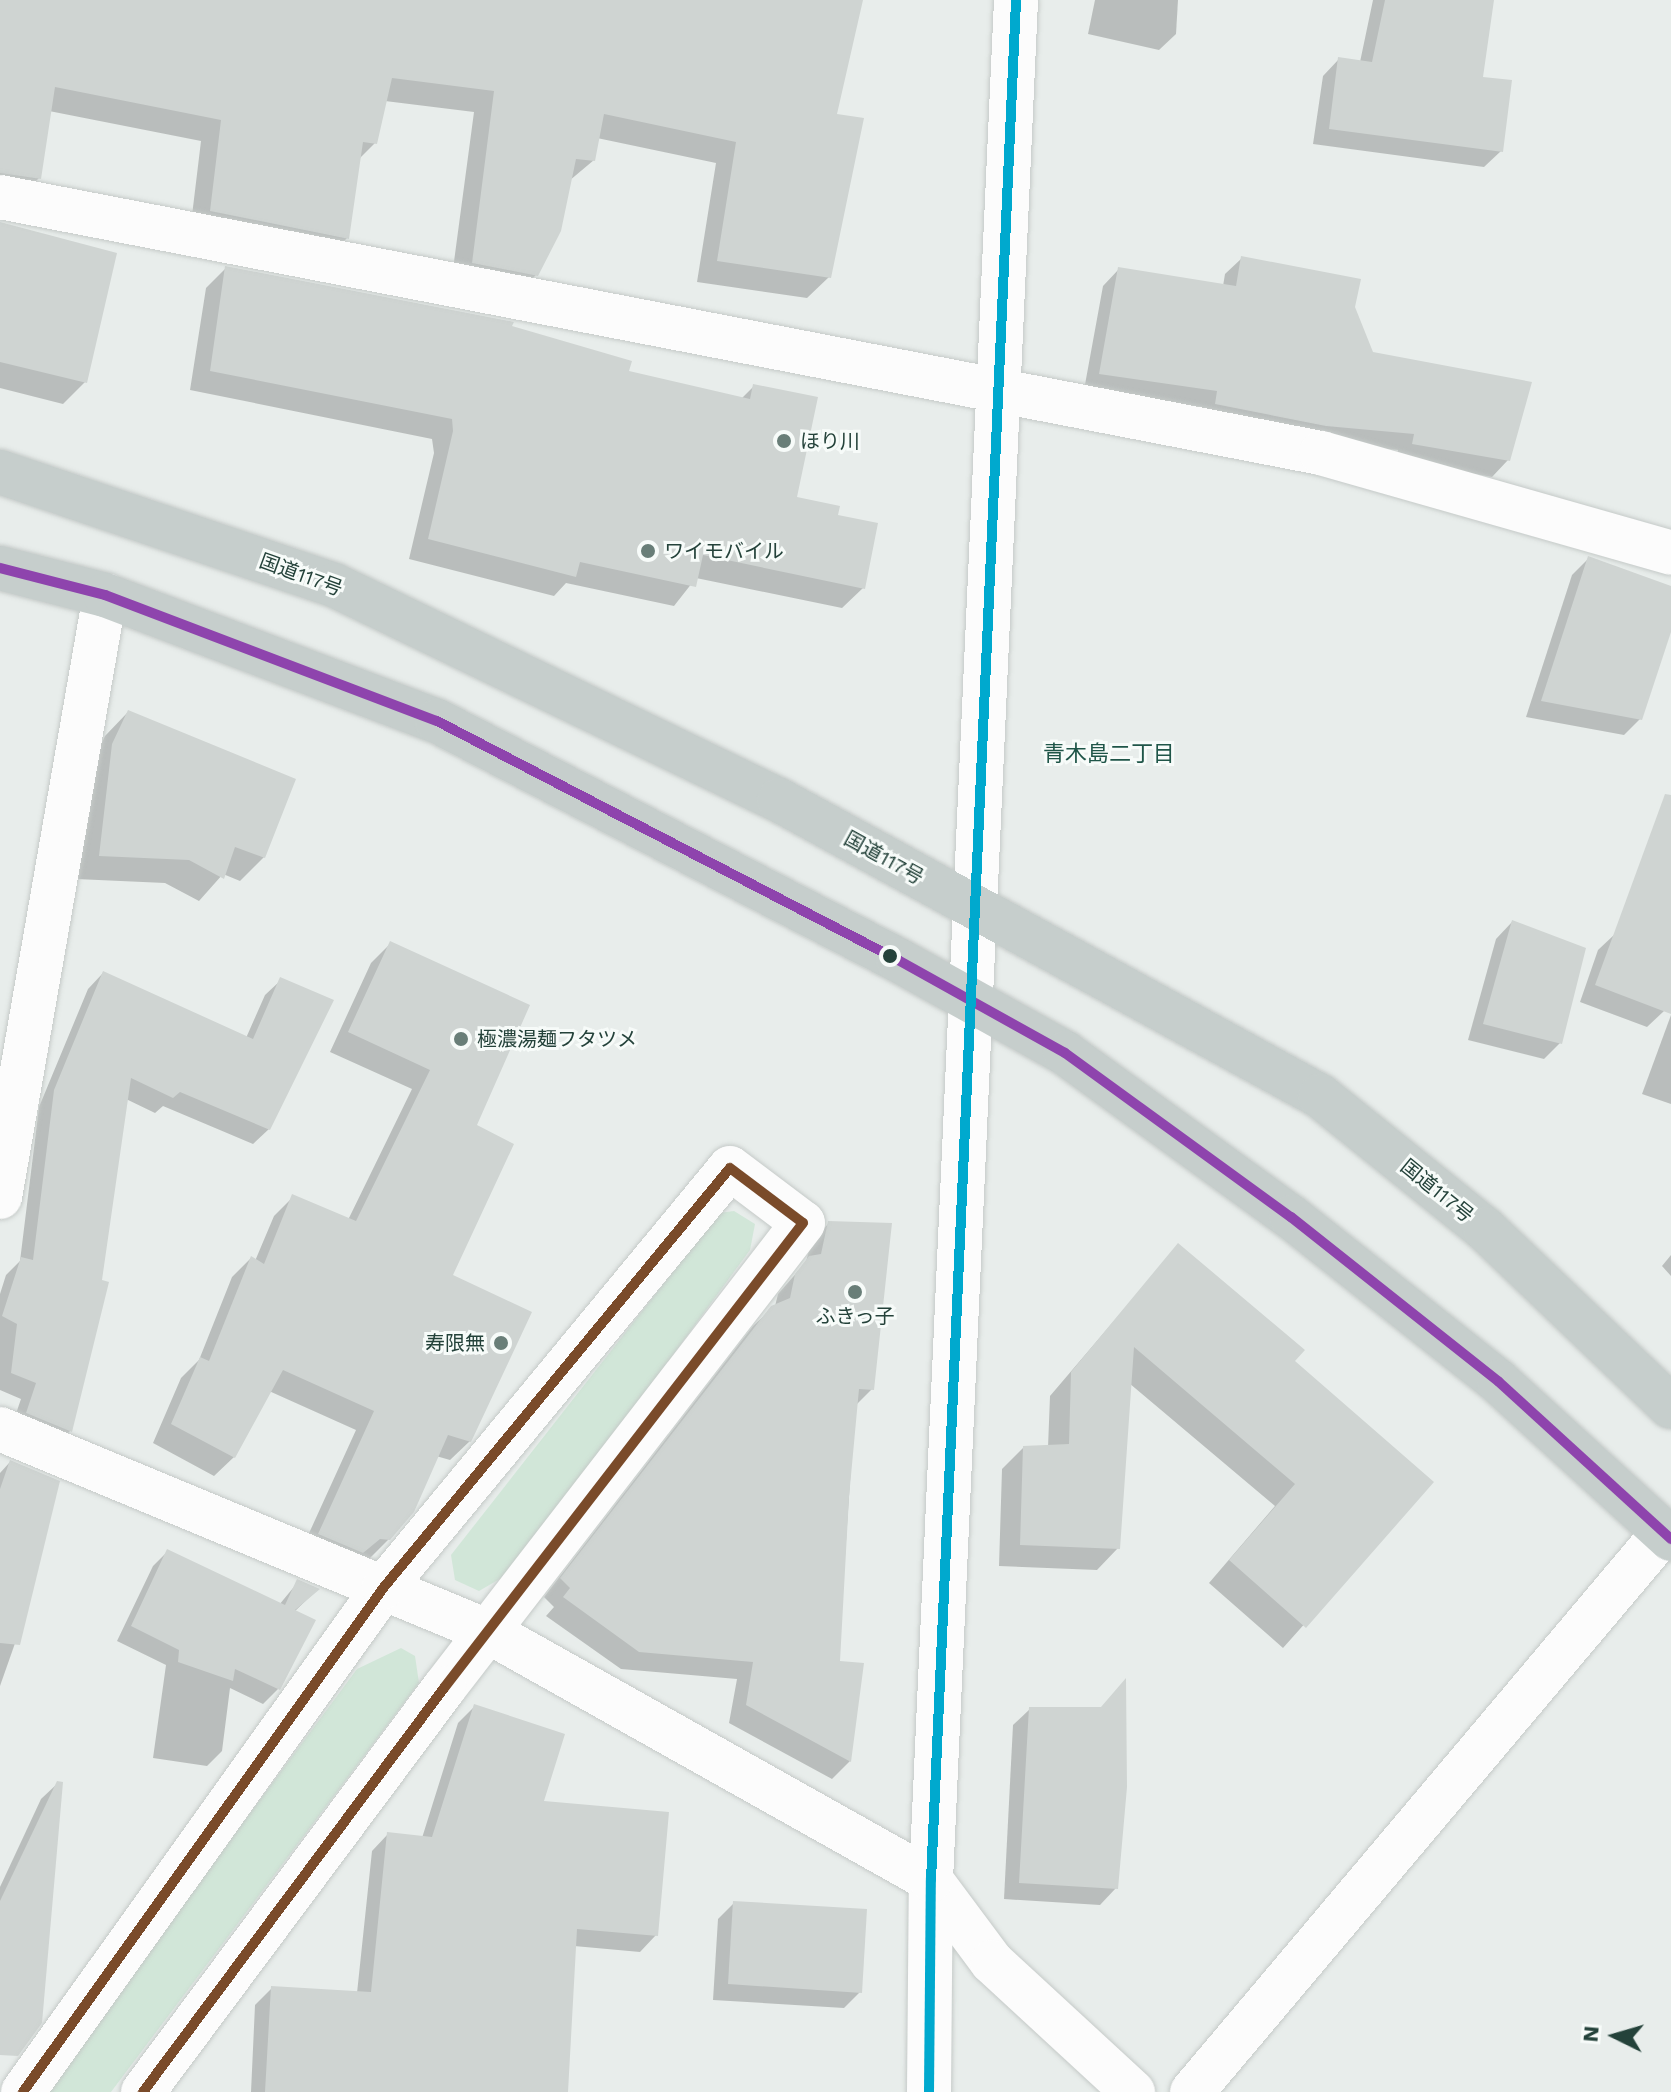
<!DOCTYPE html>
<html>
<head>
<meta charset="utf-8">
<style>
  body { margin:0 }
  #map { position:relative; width:1671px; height:2092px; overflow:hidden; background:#e8edeb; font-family:"Work Sans","Noto Sans JP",sans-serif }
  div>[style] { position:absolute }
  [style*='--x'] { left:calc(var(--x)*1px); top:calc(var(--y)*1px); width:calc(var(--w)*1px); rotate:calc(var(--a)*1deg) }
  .green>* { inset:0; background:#d1e6d8 }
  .shadow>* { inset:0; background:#0003 }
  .building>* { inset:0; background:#cfd4d2 }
  .roads { filter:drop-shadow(0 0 2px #c5cac8) drop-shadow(0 0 2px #c5cac8) }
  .minor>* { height:44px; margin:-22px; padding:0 22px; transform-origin:22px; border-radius:22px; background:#fcfcfc }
  .tertiary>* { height:44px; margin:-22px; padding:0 22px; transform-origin:22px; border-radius:22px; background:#fcfcfc }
  .trunk>* { height:44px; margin:-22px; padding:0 22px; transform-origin:22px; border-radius:22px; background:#c6cecc }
  .bus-1>* { height:10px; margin:-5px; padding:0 5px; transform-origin:5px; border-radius:5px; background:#8e44ad }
  .bus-2>* { height:10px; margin:-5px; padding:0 5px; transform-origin:5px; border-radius:5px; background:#7a4b2a }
  .bus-3>* { height:10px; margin:-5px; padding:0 5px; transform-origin:5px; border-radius:5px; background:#00a9ce }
  .dots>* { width:22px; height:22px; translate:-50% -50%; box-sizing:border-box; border:4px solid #f7fbf9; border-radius:50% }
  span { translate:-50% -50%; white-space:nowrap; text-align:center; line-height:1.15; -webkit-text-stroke:6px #f7fbf9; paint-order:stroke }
  .poi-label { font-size:20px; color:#24423a }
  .left { translate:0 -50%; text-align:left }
  .right { translate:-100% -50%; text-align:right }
  .street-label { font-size:20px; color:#24423a }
  .neighbourhood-label { font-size:22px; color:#1f5548 }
  .north { position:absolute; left:1575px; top:1996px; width:80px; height:80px; -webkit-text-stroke:6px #f7fbf9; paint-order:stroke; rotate:275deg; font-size:22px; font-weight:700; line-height:32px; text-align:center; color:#24423a }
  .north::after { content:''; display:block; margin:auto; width:28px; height:36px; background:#24423a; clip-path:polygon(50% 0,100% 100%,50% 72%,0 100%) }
</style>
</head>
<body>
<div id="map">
  <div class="green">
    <div style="clip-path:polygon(734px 1211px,755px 1224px,750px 1250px,515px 1570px,479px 1591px,455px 1580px,451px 1555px,719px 1213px)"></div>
    <div style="clip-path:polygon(401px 1648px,415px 1656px,419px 1683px,111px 2092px,43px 2092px,357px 1669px)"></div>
  </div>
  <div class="shadow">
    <div style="clip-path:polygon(0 0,861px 0,834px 115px,829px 277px,807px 298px,697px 282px,716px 163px,597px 138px,594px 160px,569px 181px,536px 275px,514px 296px,451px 284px,474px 112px,385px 101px,375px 143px,359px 159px,347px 238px,326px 260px,190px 232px,201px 141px,49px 111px,39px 178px,17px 200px,0 198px)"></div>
    <div style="clip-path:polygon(1095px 0,1178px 0,1176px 34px,1159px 50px,1088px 34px)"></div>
    <div style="clip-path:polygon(1373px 0,1492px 0,1481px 78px,1501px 151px,1484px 167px,1313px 144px,1323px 76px,1339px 59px,1360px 62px)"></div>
    <div style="clip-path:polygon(0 225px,85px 382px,63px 404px,0 388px)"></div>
    <div style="clip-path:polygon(1242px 258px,1353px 307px,1372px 354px,1508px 460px,1492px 477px,1397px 460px,1398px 450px,1289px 440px,1200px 420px,1202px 407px,1084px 390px,1103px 286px,1119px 269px,1223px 286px,1225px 274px)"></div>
    <div style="clip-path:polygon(226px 268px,509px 327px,627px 373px,741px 399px,754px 386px,795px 499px,835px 516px,863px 588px,842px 608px,696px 578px,674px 606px,566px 583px,554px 596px,409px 559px,434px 453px,432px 439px,190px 390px,206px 288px)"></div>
    <div style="clip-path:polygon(1588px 559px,1671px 588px,1671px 625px,1640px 719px,1624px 735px,1526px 717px,1572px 575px)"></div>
    <div style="clip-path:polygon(128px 712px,264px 857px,240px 881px,223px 874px,199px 901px,165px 883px,76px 879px,89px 769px,105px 736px)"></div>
    <div style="clip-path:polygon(1512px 922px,1560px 1043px,1544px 1059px,1468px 1040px,1496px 939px)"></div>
    <div style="clip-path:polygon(1615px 934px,1671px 955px,1671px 991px,1664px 1011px,1647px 1027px,1580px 1002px,1598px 950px)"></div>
    <div style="clip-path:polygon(390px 944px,474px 1126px,451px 1276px,470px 1441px,450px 1460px,436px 1456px,389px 1539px,369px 1559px,300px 1553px,356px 1430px,269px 1391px,234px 1457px,214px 1476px,153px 1443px,181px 1378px,199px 1360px,232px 1277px,251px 1258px,255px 1261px,274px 1216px,293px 1197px,348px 1220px,412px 1089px,330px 1052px,371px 963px)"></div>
    <div style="clip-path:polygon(103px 973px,246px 1038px,265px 995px,281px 980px,269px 1129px,253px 1144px,163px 1106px,155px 1113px,126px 1099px,70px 1431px,55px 1446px,11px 1428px,21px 1399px,0 1390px,0 1294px,6px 1275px,20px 1261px,39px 1107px,88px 989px)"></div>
    <div style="clip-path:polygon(1671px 1015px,1671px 1104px,1642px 1094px)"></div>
    <div style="clip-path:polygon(829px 1223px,872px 1389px,855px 1406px,838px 1662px,861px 1664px,850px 1761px,832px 1779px,729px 1723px,737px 1679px,621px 1669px,546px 1616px,554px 1607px,544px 1597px,753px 1326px,775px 1306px,778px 1294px,806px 1262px,811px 1242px)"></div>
    <div style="clip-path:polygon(1178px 1246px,1292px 1361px,1431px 1482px,1283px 1648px,1209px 1583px,1275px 1506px,1129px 1383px,1118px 1548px,1097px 1570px,999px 1566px,1002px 1469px,1024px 1447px,1048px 1447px,1050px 1396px)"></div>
    <div style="clip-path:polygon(1671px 1255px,1671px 1276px,1662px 1266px)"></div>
    <div style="clip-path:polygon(10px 1462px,26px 1612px,0 1686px,0 1473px)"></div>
    <div style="clip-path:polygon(168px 1551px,279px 1605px,298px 1582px,317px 1590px,294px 1612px,278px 1689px,263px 1704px,230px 1688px,222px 1751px,207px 1766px,153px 1758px,166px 1665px,117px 1641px,153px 1566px)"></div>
    <div style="clip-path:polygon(474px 1707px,541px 1803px,656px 1935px,640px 1952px,574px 1946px,566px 2092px,251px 2092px,255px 2005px,272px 1988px,357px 1993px,372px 1851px,388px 1834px,422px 1838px,458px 1723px)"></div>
    <div style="clip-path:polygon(1030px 1709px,1116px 1888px,1100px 1905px,1004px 1899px,1013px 1725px)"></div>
    <div style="clip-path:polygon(58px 1783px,0 2006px,0 1887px,41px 1799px)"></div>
    <div style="clip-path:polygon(734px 1903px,860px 1992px,844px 2008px,713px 2000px,718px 1919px)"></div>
  </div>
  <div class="building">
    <div style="clip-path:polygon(0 0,863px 0,837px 114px,864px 118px,831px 278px,717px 261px,736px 142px,604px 114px,595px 161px,576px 159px,561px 231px,538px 276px,472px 263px,494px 91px,392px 78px,377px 144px,363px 142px,349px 239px,210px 211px,221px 120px,55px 87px,41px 179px,0 173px)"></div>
    <div style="clip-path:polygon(1385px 0,1494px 0,1483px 77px,1512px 80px,1503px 152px,1329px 129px,1338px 57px,1372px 62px)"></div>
    <div style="clip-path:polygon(0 222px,117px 253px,87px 383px,0 362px)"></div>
    <div style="clip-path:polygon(1241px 256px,1361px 279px,1355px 307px,1373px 352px,1532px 382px,1510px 461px,1412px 444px,1414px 434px,1326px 426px,1215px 404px,1217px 391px,1099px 374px,1118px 267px,1236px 286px)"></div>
    <div style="clip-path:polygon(225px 266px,514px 322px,512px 326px,632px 361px,629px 371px,750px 399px,753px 384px,818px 397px,797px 497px,840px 506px,838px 515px,878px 523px,865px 589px,703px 555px,696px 587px,580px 562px,576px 577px,428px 539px,453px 431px,452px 419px,210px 371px)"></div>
    <div style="clip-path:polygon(1588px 556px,1671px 586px,1671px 632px,1642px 720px,1541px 701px)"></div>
    <div style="clip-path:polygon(128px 710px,296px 779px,265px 858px,235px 847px,224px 879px,189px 860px,99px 856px,112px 744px)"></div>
    <div style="clip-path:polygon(1665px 794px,1671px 795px,1671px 1014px,1595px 985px)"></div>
    <div style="clip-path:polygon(1512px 920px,1586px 948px,1562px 1044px,1483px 1024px)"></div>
    <div style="clip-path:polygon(390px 941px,530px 1005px,477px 1125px,514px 1144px,453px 1275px,532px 1312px,471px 1442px,448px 1435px,414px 1512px,390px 1540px,380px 1539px,363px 1553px,318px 1534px,374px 1411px,283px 1370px,235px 1458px,171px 1424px,200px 1357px,209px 1361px,251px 1256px,264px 1264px,292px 1194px,356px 1221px,430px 1070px,348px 1032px)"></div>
    <div style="clip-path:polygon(103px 971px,253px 1039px,280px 977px,334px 1000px,270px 1130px,180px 1092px,173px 1098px,131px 1078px,102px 1280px,109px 1282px,72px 1432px,26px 1413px,36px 1383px,11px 1373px,17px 1324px,2px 1316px,21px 1257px,33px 1260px,54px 1090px)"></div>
    <div style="clip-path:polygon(828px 1221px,892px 1223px,874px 1390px,859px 1389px,849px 1497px,840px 1661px,864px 1663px,851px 1762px,746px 1705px,753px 1662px,639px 1652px,563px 1597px,570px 1588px,560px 1578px,771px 1306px,790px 1298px,795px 1274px,809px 1256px,821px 1254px)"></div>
    <div style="clip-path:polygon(1178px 1243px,1305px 1350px,1295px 1361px,1434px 1482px,1306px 1628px,1229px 1560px,1295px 1484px,1134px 1347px,1120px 1549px,1020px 1545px,1023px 1446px,1069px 1444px,1071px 1372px)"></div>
    <div style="clip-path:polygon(10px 1460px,60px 1481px,20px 1645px,0 1643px,0 1489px)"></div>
    <div style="clip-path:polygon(167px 1549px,285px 1605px,297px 1579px,320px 1589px,295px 1610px,316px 1620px,280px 1690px,235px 1669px,233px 1681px,178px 1662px,179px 1650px,131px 1626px)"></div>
    <div style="clip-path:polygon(1126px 1678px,1127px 1787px,1118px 1889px,1019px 1883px,1029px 1707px,1101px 1707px)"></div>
    <div style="clip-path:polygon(474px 1704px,565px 1734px,544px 1801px,669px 1812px,658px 1936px,577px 1929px,568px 2092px,265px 2092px,271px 1986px,371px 1992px,387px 1832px,432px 1837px)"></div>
    <div style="clip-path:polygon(57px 1781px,63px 1782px,42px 2023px,18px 2056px,0 2055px,0 1901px)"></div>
    <div style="clip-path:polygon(733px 1901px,867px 1909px,862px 1993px,728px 1984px)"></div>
  </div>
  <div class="roads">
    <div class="minor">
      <div style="--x:0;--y:197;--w:1346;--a:10.97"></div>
      <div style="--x:1321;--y:453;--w:364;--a:15.9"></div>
      <div style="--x:0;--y:1197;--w:611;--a:-80.11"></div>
      <div style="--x:0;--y:1429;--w:529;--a:22.54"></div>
      <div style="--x:489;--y:1632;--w:507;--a:29.3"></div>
      <div style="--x:931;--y:1880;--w:102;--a:53.4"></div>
      <div style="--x:992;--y:1962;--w:192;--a:42.7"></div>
      <div style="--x:23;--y:2092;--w:621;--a:-54.44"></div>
      <div style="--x:384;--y:1587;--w:543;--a:-50.45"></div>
      <div style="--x:730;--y:1168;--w:91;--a:37"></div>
      <div style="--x:803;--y:1223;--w:587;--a:127.67"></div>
      <div style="--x:444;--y:1688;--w:504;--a:126.69"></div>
      <div style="--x:1192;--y:2092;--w:732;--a:-49.87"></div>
    </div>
    <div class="tertiary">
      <div style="--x:929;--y:2092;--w:212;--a:-89.5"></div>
      <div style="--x:931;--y:1880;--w:1882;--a:-87.41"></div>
    </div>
    <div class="trunk">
      <div style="--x:0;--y:472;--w:353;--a:18.7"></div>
      <div style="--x:334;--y:585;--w:494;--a:25.8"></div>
      <div style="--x:779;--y:800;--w:617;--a:28.68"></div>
      <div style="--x:1320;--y:1096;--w:212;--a:38.9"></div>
      <div style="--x:1485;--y:1229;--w:257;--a:43.7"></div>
      <div style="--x:0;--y:568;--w:108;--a:14.4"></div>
      <div style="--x:105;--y:595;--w:355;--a:20.8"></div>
      <div style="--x:437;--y:721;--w:519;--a:27.4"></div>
      <div style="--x:898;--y:960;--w:191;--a:29.1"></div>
      <div style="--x:1065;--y:1053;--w:279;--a:36"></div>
      <div style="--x:1291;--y:1217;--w:265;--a:38.4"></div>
      <div style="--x:1499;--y:1382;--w:233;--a:42.4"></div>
    </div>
  </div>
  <div class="bus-1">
    <div style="--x:0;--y:568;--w:108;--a:14.4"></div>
    <div style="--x:105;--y:595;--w:355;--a:20.8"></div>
    <div style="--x:437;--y:721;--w:519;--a:27.4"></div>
    <div style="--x:898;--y:960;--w:191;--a:29.1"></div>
    <div style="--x:1065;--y:1053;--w:279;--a:36"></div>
    <div style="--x:1291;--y:1217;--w:265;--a:38.4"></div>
    <div style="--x:1499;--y:1382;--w:233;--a:42.4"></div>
  </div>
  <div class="bus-2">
    <div style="--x:23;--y:2092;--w:621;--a:-54.44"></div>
    <div style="--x:384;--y:1587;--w:543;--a:-50.45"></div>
    <div style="--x:730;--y:1168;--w:91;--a:37"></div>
    <div style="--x:803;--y:1223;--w:587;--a:127.67"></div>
    <div style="--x:444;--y:1688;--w:504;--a:126.69"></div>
  </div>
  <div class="bus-3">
    <div style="--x:929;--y:2092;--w:212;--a:-89.5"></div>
    <div style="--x:931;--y:1880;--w:1882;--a:-87.41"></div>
  </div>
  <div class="dots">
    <div style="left:784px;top:441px;background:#697e78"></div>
    <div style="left:648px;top:551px;background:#697e78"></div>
    <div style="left:890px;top:956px;background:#24423a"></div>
    <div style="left:461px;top:1039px;background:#697e78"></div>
    <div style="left:855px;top:1292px;background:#697e78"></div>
    <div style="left:501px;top:1343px;background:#697e78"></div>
  </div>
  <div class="poi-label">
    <span class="left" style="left:800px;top:441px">ほり川</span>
    <span class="left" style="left:664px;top:551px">ワイモバイル</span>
    <span class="left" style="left:477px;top:1039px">極濃湯麺フタツメ</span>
    <span style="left:855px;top:1316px">ふきっ子</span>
    <span class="right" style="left:485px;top:1343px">寿限無</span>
  </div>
  <div class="street-label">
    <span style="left:301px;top:575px;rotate:20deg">国道117号</span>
    <span style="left:884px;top:858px;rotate:29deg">国道117号</span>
    <span style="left:1437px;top:1191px;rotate:39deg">国道117号</span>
  </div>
  <div class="neighbourhood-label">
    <span style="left:1109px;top:754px">青木島二丁目</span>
  </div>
  <div class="north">N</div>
</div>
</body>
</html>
